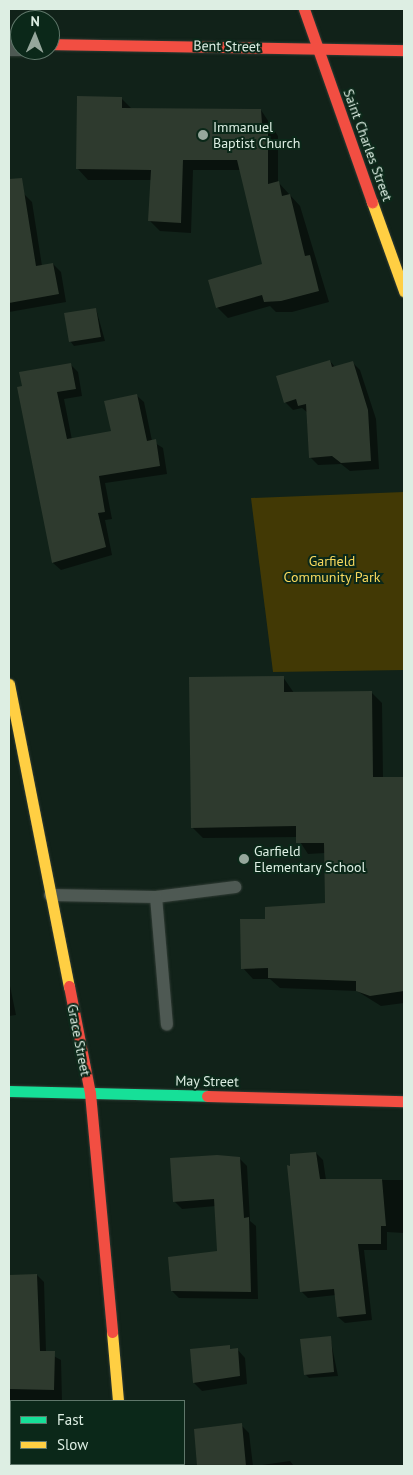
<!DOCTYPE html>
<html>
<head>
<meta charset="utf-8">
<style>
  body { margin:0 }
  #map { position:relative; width:413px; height:1475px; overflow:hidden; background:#112219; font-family:"PT Sans",sans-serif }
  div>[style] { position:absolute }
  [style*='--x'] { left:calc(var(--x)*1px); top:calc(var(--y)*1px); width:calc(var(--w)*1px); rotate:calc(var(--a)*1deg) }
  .green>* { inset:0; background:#423905 }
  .shadow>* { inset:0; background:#0007 }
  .building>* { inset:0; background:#2e3a2e }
  .roads { filter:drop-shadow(0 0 1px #313c35) drop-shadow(0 0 1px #313c35) }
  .lane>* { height:12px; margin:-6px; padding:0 6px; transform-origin:6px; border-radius:6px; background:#4e5953 }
  .street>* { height:25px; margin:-12.5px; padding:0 12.5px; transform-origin:12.5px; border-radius:12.5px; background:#4e5953 }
  .fast>* { height:11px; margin:-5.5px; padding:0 5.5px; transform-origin:5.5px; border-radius:5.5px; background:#16e098 }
  .slow>* { height:11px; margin:-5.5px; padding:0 5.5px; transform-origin:5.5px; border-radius:5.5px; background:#ffcf43 }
  .jam>* { height:11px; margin:-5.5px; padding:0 5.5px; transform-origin:5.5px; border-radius:5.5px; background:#f24e42 }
  .dots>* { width:14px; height:14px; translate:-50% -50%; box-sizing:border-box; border:2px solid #0b2819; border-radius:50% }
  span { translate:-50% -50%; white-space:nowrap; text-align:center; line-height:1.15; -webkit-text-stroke:4px #0b2819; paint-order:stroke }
  .street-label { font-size:14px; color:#ddeee3 }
  .poi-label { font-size:14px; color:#ddeee3 }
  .left { translate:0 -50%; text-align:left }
  .park-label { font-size:14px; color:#f8d95e }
  .frame { position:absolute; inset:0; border:10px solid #ddeee3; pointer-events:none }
  .legend { position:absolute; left:10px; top:1400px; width:175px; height:65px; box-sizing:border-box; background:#0b2819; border:1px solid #5f776a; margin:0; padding:6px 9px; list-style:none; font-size:15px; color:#ddeee3 }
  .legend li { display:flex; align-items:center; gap:10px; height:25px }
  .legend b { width:25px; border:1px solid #5f776a }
  .north { position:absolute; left:10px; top:10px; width:50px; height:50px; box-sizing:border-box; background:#0b2819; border:1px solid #5f776a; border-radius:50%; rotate:1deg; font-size:14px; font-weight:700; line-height:20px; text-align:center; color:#ddeee3 }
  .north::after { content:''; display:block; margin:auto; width:18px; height:22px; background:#96a79c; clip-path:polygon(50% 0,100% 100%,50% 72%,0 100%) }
</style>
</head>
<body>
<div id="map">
  <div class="green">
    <div style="clip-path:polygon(404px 492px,404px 670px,273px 672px,251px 498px)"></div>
  </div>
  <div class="shadow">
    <div style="clip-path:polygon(121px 98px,132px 109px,261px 110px,278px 136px,278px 182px,300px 206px,329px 302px,292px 312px,276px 312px,270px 306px,228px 318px,217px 307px,264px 265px,241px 170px,193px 170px,191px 233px,160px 231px,150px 221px,152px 180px,88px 180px,78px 169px)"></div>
    <div style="clip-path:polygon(24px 194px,32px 202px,42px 266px,53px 264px,61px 272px,66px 302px,9px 312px,9px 196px)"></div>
    <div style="clip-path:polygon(96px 309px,105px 341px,74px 346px,70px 341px)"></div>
    <div style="clip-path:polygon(330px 361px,335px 367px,352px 362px,360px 370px,376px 419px,379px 469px,350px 471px,341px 464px,318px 465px,310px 457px,308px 413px,302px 408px,293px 410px,285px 402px)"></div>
    <div style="clip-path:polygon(70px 364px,78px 372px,82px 396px,64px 399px,72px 440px,113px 432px,136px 395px,144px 402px,152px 441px,163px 448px,167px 474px,105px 483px,112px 519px,105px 520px,112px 555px,61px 570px,53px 563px,19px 388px)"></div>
    <div style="clip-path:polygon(283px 677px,294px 693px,371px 692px,382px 703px,383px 778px,404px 778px,404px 1003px,381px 1006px,357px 991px,280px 988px,270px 979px,253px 979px,243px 968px,266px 921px,326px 904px,325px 853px,308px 854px,297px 837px,203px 838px,192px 827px)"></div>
    <div style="clip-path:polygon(9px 981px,16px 1015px,9px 1016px)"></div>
    <div style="clip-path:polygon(316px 1153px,323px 1160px,326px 1180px,404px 1180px,404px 1233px,387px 1232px,387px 1250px,364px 1250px,372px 1320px,345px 1323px,338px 1317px,336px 1295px,308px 1298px,301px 1291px,292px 1167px)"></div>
    <div style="clip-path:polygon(239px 1158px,247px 1166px,250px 1221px,256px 1226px,258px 1299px,179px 1298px,172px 1291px,218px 1252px,216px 1206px,182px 1209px,174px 1201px)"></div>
    <div style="clip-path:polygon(37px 1275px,44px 1282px,46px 1352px,61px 1360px,62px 1401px,11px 1401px,11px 1464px,57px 1466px,9px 1466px,9px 1277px)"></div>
    <div style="clip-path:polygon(330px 1337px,338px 1376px,309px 1378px,305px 1374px)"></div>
    <div style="clip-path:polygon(237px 1349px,245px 1358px,247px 1384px,202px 1391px,194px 1383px)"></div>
    <div style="clip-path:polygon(241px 1425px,249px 1433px,253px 1466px,199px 1466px,195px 1430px)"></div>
    <div style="clip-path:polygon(290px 1461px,294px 1466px,263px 1466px,262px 1465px)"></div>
  </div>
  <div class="building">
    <div style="clip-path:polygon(77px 96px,122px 97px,122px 108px,261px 109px,262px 124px,268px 124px,268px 184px,279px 181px,282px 196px,290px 194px,305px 256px,310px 255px,319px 291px,281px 301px,264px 302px,262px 295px,216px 308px,208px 280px,262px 264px,237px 160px,183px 160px,181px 223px,148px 221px,151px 170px,76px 169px)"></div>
    <div style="clip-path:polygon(22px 178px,36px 266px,53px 263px,59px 294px,9px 303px,9px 179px)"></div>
    <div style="clip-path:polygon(96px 308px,101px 337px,69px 342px,64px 313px)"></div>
    <div style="clip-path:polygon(330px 360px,332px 367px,353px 361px,368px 410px,371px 461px,341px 463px,332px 456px,309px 458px,306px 404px,298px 406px,296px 399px,284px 403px,276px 376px)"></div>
    <div style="clip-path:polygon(71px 363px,76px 389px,57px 392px,67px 439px,111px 431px,104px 401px,137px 394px,147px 441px,156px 439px,160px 466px,99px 476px,105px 512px,98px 513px,106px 547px,52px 563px,17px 387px,22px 386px,19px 372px)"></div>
    <div style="clip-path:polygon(284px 676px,284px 692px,372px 691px,373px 777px,404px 777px,404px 991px,370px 996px,356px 991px,356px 981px,268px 978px,268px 968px,241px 969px,240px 919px,265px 919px,265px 907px,325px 903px,324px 843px,296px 843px,296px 826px,191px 828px,189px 677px)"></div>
    <div style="clip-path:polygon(316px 1152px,320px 1179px,382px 1179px,386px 1226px,381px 1226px,381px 1244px,358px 1244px,366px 1314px,337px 1317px,334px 1289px,300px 1292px,287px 1165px,290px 1166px,290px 1154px)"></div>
    <div style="clip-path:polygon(217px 1155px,240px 1157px,244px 1218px,249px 1217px,251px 1292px,171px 1291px,168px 1257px,217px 1251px,214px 1199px,173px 1202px,170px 1158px)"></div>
    <div style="clip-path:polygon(37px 1274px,40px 1351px,55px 1351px,54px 1390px,9px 1389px,9px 1275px)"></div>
    <div style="clip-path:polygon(331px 1336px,334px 1372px,304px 1375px,300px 1339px)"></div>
    <div style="clip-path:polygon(230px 1345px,230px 1349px,238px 1348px,240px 1376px,193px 1383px,190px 1349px)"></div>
    <div style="clip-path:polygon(242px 1423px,246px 1466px,197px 1466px,194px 1429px)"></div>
  </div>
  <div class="roads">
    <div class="lane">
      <div style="--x:50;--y:895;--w:106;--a:1.1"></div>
      <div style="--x:156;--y:897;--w:80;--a:-7.2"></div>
      <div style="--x:156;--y:897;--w:128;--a:85.1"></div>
    </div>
    <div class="street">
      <div style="--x:9;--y:43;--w:11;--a:0"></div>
      <div style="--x:124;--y:1464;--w:2;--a:90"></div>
    </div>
    <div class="fast">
      <div style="--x:9;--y:1091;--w:198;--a:1.4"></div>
    </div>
    <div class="slow">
      <div style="--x:372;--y:202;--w:95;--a:70.2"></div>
      <div style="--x:9;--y:684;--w:308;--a:78.8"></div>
      <div style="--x:112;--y:1332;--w:69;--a:85"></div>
    </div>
    <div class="jam">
      <div style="--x:304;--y:9;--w:205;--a:70.6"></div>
      <div style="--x:50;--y:44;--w:354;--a:1"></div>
      <div style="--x:69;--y:986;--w:109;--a:78.9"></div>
      <div style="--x:90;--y:1093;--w:240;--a:84.7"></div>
      <div style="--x:207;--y:1096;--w:197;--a:1.5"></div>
    </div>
  </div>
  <div class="dots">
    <div style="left:203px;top:135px;background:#96a79c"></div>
    <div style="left:244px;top:859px;background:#96a79c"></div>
  </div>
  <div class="street-label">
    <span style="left:227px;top:46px;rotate:1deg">Bent Street</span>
    <span style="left:368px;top:145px;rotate:70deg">Saint Charles Street</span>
    <span style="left:79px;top:1040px;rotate:79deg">Grace Street</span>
    <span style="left:207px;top:1081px;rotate:1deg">May Street</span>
  </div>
  <div class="poi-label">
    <span class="left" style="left:213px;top:135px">Immanuel<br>Baptist Church</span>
    <span class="left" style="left:254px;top:859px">Garfield<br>Elementary School</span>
  </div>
  <div class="park-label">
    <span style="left:332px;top:569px">Garfield<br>Community Park</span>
  </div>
  <div class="frame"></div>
  <ul class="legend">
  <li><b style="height:6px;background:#16e098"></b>Fast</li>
  <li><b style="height:6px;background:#ffcf43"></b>Slow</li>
  </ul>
  <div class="north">N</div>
</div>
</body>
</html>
